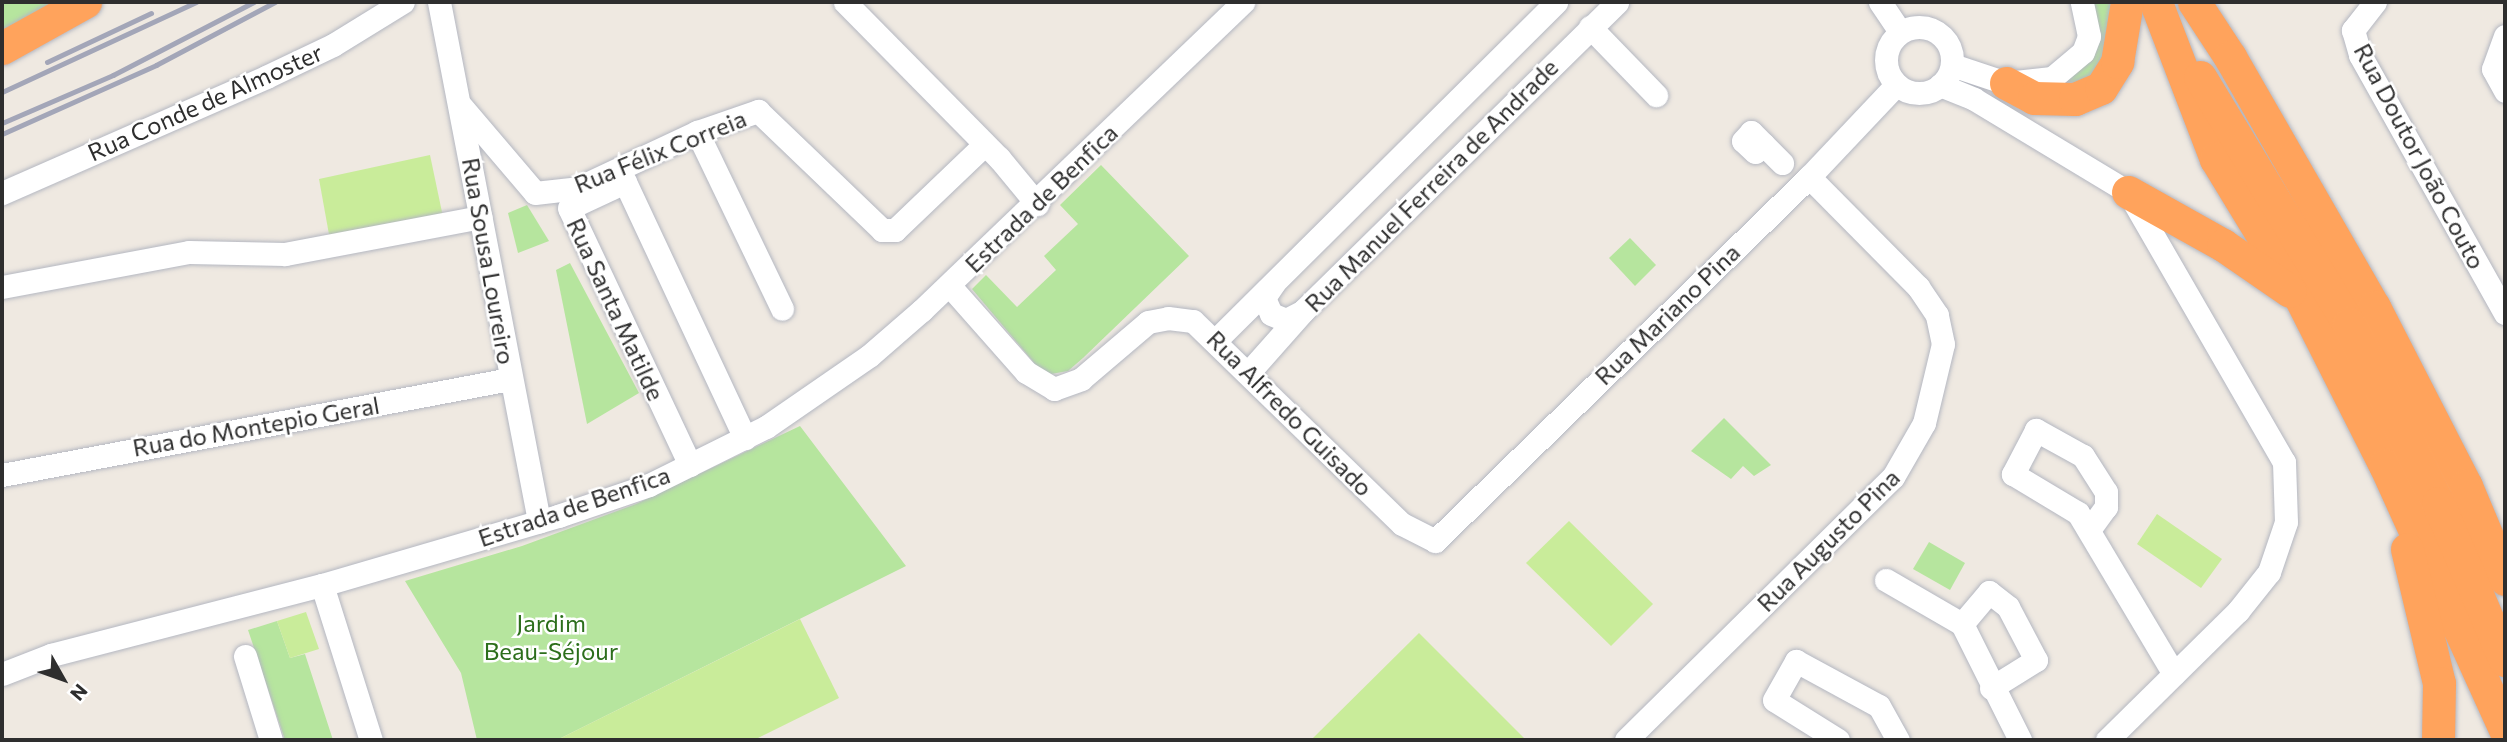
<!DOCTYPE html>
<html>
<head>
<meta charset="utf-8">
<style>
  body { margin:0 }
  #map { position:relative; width:2507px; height:742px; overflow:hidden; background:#efe9e1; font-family:Commissioner,sans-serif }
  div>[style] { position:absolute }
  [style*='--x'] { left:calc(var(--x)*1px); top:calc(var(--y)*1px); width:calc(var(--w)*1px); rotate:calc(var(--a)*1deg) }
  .green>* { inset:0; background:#b6e59e }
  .pitch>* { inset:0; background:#c9ec9a }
  .roads { filter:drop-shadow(0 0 2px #b4b7c1) drop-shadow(0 0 2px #b4b7c1) }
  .minor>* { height:23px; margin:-11.5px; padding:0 11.5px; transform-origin:11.5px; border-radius:11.5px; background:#fff }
  .minor>.ring { margin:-11.5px; padding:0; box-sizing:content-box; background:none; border:23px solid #fff; border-radius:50% }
  .highway>* { height:33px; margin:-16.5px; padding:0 16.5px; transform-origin:16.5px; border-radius:16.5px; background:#ffa35c }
  .rail>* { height:5px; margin:-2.5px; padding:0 2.5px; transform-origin:2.5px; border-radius:2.5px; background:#a3a6b8 }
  span { translate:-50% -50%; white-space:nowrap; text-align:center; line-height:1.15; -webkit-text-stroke:5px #fff; paint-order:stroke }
  .street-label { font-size:24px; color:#2e2e2e }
  .park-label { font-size:24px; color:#2c6e1b }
  .frame { position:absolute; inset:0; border:4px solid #2e2e2e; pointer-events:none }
  .north { position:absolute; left:28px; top:644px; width:70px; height:70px; -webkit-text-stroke:5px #fff; paint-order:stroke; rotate:130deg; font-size:19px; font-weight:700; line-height:28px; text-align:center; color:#2e2e2e }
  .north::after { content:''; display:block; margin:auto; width:24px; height:32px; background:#2e2e2e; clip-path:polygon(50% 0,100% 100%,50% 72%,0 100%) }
</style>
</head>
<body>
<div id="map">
  <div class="green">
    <div style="clip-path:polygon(2px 2px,106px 2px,2px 57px)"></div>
    <div style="clip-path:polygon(2087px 2px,2111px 2px,2102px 67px,2079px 83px,2064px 82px,2088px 60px)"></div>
    <div style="clip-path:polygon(1101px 165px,1189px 256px,1083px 358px,1068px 371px,1051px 374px,1041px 371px,972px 289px,986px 275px,1017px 307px,1056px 270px,1044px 256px,1078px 224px,1060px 205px)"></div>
    <div style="clip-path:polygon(527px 205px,549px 241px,518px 253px,508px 213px)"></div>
    <div style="clip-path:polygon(1630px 238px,1656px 265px,1635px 286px,1609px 258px)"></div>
    <div style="clip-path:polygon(570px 263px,639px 393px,587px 424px,556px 270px)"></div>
    <div style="clip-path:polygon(1724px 418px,1771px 465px,1754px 476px,1743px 466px,1731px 479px,1691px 451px)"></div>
    <div style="clip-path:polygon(800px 426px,906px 566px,557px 740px,477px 740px,461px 673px,405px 581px,522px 546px,636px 504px)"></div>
    <div style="clip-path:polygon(1929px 542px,1965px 563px,1950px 590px,1913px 569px)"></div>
    <div style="clip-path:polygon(277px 621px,290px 658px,305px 654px,333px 740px,285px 740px,248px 630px)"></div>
  </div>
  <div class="pitch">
    <div style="clip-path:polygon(430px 155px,443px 217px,330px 240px,319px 179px)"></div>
    <div style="clip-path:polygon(2157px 514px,2222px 559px,2201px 588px,2137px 544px)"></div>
    <div style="clip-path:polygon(1569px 521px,1653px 604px,1611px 646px,1526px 563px)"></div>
    <div style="clip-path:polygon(306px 612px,319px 649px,290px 658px,277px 621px)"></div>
    <div style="clip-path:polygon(800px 619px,839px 698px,754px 740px,557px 740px)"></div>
    <div style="clip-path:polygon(1419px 633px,1526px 740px,1311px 740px)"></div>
  </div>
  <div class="roads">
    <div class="minor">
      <div style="--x:439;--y:2;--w:529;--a:79.09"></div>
      <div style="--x:845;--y:2;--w:219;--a:45.4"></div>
      <div style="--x:999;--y:158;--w:60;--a:50.4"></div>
      <div style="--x:1880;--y:2;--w:36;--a:56"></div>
      <div style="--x:2375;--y:2;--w:36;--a:128"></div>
      <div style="--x:2353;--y:30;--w:26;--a:74"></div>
      <div style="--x:2360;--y:55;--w:296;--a:60.7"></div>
      <div style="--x:1590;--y:27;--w:95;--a:45.9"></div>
      <div class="ring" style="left:1886px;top:27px;width:43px;height:43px"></div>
      <div style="--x:2505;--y:36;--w:35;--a:110"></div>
      <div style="--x:2493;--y:69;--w:25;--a:61"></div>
      <div style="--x:1952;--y:65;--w:57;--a:18.4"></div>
      <div style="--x:2006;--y:83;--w:46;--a:-6.2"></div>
      <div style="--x:2052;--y:78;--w:40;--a:-40"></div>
      <div style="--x:2083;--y:52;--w:17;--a:-69"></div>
      <div style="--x:2089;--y:36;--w:35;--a:-102"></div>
      <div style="--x:1940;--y:85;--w:37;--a:22"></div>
      <div style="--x:1974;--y:99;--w:180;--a:31.1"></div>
      <div style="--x:2128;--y:192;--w:312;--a:60"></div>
      <div style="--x:2284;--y:462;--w:60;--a:88.1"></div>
      <div style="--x:2286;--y:522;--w:53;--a:108.8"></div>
      <div style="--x:2269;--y:572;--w:50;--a:128.5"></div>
      <div style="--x:2238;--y:611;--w:184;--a:135.4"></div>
      <div style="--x:461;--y:106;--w:114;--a:49.6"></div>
      <div style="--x:535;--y:193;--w:43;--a:-6.6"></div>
      <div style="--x:578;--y:188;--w:132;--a:-25.2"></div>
      <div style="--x:697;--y:132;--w:65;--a:-19"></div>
      <div style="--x:758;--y:111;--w:172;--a:43.8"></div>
      <div style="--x:882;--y:230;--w:13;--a:0"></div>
      <div style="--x:895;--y:230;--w:124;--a:-43.7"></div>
      <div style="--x:697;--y:132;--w:196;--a:64.3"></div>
      <div style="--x:1763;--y:144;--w:11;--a:135"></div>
      <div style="--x:1755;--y:152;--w:16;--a:-137"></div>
      <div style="--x:1743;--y:141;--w:12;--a:-48"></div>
      <div style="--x:1751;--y:132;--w:44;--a:45"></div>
      <div style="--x:2;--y:193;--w:288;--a:-23.7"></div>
      <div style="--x:266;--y:77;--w:74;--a:-25.5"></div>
      <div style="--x:333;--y:45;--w:82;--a:-31.6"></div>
      <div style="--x:1274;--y:283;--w:18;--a:124"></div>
      <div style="--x:1264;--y:298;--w:17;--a:66"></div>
      <div style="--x:1271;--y:314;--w:16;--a:22"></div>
      <div style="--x:1286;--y:320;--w:18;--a:-27"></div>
      <div style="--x:949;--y:285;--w:116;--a:48.5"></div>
      <div style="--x:1026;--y:372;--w:33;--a:31"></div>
      <div style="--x:1054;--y:389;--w:29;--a:-20"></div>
      <div style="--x:1081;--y:379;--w:88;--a:-40.4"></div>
      <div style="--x:1148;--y:322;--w:20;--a:-11"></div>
      <div style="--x:1168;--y:318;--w:25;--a:7"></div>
      <div style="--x:1193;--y:321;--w:291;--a:44.2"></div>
      <div style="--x:1402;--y:524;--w:37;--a:27"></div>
      <div style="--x:1435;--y:541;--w:522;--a:-44.22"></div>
      <div style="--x:1809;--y:177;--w:127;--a:-46.6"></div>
      <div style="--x:2;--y:287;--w:190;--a:-10.6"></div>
      <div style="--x:189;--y:252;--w:96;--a:1.2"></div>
      <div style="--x:285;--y:254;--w:199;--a:-10.7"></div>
      <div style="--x:1217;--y:339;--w:478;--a:-44.8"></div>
      <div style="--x:1249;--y:372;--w:83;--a:-48.4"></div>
      <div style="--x:1304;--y:310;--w:439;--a:-44.5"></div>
      <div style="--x:690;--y:465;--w:284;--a:-115.2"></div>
      <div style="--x:569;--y:208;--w:62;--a:-24.9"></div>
      <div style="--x:625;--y:182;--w:283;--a:64.9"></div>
      <div style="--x:2;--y:475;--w:517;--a:-10.7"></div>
      <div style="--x:2089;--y:530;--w:29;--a:-54"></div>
      <div style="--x:2106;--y:507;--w:15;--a:-90"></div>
      <div style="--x:2106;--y:492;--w:43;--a:-122.6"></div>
      <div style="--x:2083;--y:456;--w:54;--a:-151"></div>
      <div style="--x:2036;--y:430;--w:50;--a:117.6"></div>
      <div style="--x:2013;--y:474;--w:76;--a:31"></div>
      <div style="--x:2078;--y:513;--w:187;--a:59.2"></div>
      <div style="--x:1886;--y:580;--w:88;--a:30.1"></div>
      <div style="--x:1962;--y:624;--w:130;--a:63.4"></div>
      <div style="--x:322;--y:585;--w:163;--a:72.5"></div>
      <div style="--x:1962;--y:624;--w:42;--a:-49.8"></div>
      <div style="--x:1989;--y:592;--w:24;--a:38"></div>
      <div style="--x:2008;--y:607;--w:60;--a:62.2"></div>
      <div style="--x:2036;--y:660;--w:53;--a:148.1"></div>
      <div style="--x:245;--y:656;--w:88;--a:72.8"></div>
      <div style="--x:2;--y:674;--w:53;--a:-21.2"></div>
      <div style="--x:51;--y:655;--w:280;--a:-14.5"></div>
      <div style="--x:322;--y:585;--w:246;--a:-16.3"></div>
      <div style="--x:558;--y:516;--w:96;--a:-18.8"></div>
      <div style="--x:649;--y:485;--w:131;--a:-26.4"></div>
      <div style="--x:766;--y:427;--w:125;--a:-34.6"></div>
      <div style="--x:869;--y:356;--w:70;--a:-41"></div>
      <div style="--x:922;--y:310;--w:445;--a:-43.8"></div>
      <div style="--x:1626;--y:740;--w:375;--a:-44.6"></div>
      <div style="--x:1893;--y:477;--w:62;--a:-60.1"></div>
      <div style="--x:1924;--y:423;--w:81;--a:-76.5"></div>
      <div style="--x:1943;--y:344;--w:30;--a:-102"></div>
      <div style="--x:1937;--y:315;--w:34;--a:-124"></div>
      <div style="--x:1918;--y:287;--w:155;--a:-134.7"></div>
      <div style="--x:1838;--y:740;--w:75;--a:-148"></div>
      <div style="--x:1774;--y:700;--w:45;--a:-60.6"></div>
      <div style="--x:1796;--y:661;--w:94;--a:28.5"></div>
      <div style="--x:1879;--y:706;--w:39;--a:61"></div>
    </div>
    <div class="highway">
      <div style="--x:2194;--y:2;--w:66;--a:56.8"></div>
      <div style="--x:2230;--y:57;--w:289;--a:60.1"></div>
      <div style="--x:2374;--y:307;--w:201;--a:62.8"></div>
      <div style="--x:2466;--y:486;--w:101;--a:67.2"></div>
      <div style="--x:2158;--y:8;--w:162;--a:69"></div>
      <div style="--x:2216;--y:159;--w:164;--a:58.7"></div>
      <div style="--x:2301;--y:299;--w:186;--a:63.2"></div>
      <div style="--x:2385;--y:465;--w:291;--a:65.6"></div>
      <div style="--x:2;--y:48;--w:95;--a:-29"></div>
      <div style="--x:2200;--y:77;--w:288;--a:58.9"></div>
      <div style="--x:2349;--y:324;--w:200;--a:63.6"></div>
      <div style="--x:2438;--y:503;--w:171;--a:66.9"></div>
      <div style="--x:2006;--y:83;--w:32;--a:28"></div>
      <div style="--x:2034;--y:98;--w:41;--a:1.4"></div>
      <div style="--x:2075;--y:99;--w:28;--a:-23"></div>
      <div style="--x:2101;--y:88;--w:31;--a:-58"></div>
      <div style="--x:2117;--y:62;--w:61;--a:-80.5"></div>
      <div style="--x:2128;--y:192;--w:109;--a:29.2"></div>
      <div style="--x:2223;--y:245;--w:81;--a:34.5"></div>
      <div style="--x:2407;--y:549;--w:138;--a:76.6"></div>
      <div style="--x:2439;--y:683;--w:57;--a:91"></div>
    </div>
  </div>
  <div class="rail">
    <div style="--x:47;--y:62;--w:115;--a:-25.2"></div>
    <div style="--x:2;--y:92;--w:214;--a:-24.9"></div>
    <div style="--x:2;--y:123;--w:121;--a:-23.4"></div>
    <div style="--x:113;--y:75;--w:159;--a:-27.4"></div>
    <div style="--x:2;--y:134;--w:169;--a:-24.1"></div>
    <div style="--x:156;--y:65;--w:135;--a:-27.9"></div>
  </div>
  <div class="street-label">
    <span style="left:205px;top:102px;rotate:-24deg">Rua Conde de Almoster</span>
    <span style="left:660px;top:151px;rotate:-22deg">Rua Félix Correia</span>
    <span style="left:2420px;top:156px;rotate:62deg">Rua Doutor João Couto</span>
    <span style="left:1431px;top:185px;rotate:-45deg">Rua Manuel Ferreira de Andrade</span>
    <span style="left:1041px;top:198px;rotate:-44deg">Estrada de Benfica</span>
    <span style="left:489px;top:261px;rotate:80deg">Rua Sousa Loureiro</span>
    <span style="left:616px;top:309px;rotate:65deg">Rua Santa Matilde</span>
    <span style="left:1667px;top:314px;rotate:-44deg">Rua Mariano Pina</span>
    <span style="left:1290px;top:413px;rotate:45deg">Rua Alfredo Guisado</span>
    <span style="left:256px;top:426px;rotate:-10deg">Rua do Montepio Geral</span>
    <span style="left:574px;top:506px;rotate:-19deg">Estrada de Benfica</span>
    <span style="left:1828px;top:540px;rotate:-45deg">Rua Augusto Pina</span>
  </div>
  <div class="park-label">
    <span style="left:551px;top:637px">Jardim<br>Beau-Séjour</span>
  </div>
  <div class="frame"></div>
  <div class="north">N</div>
</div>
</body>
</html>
